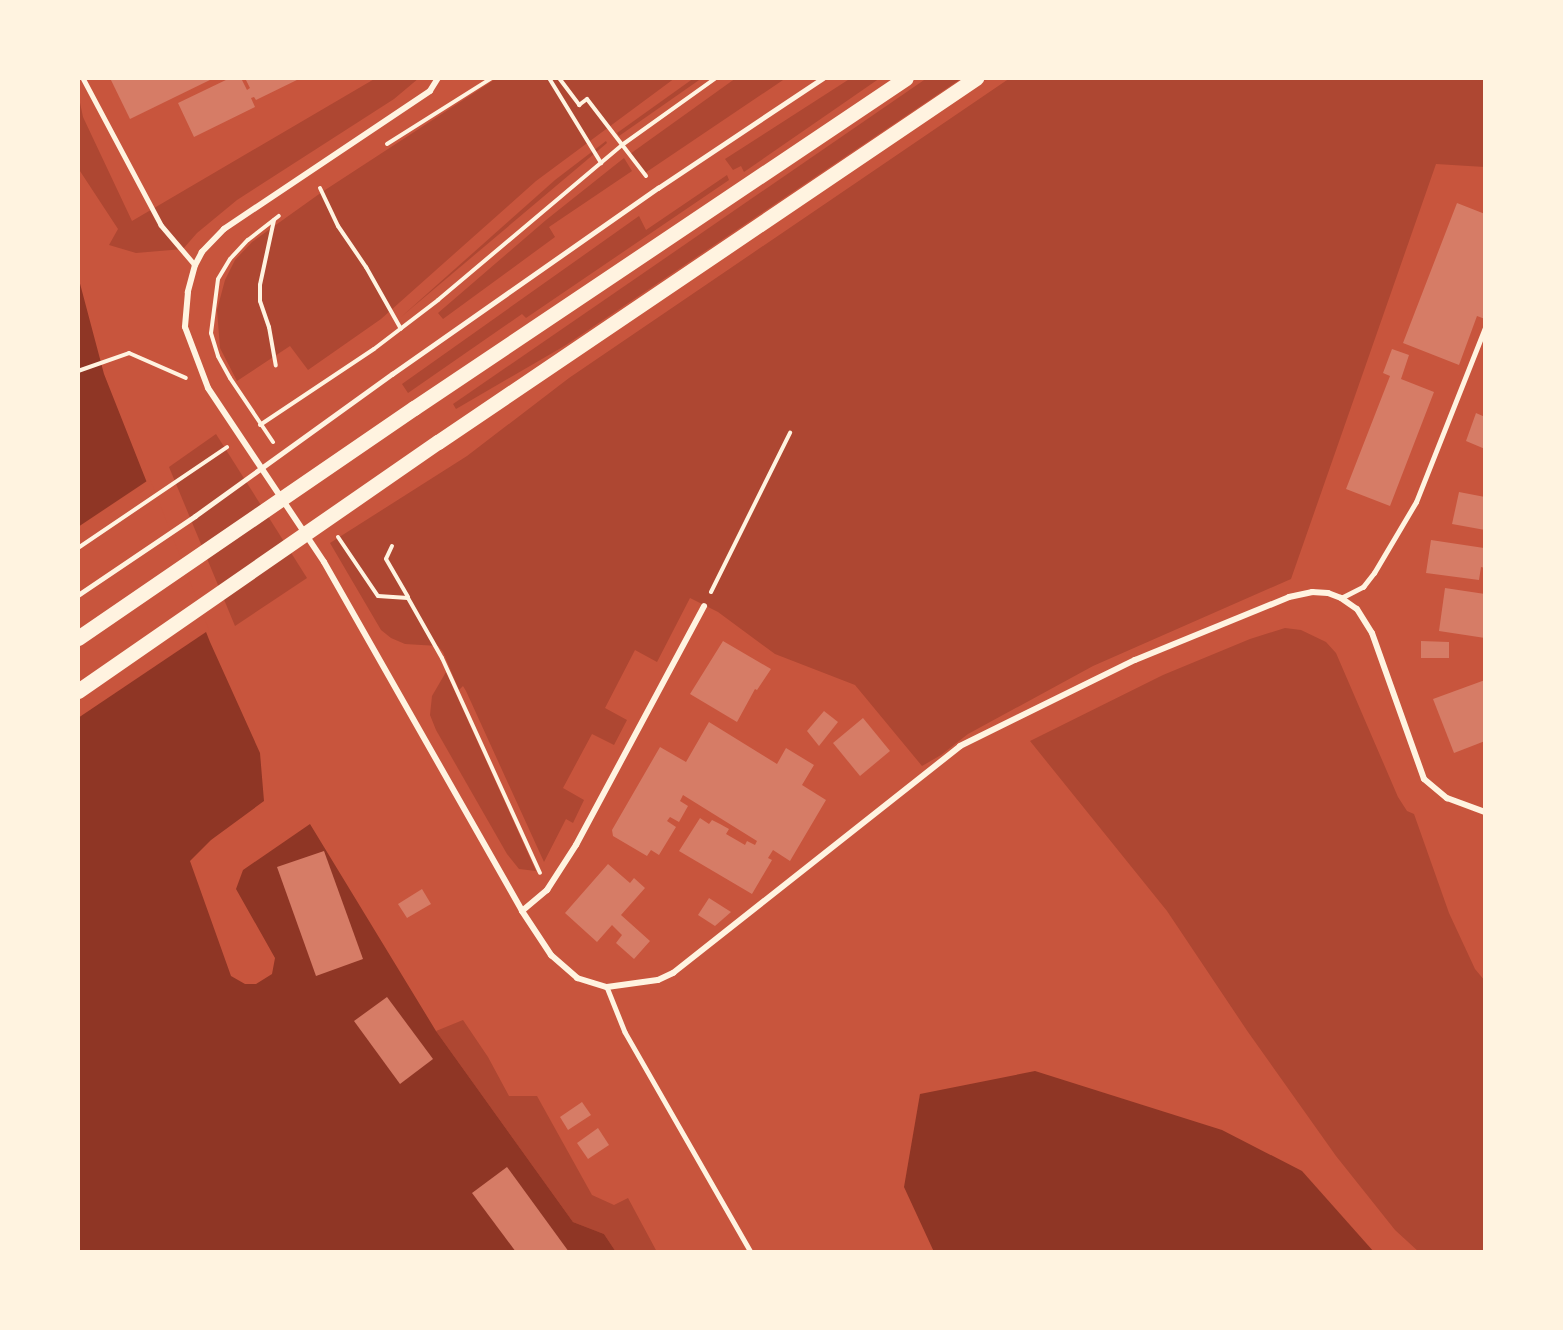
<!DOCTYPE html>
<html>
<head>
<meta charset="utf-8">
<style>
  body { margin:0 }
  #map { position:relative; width:1563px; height:1330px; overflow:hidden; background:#c8553d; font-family:Poppins,sans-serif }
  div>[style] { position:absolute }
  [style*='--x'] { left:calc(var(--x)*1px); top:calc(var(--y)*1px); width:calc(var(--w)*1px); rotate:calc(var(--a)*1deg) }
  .green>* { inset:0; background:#ae4732 }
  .water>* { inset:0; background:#8f3625 }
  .pier>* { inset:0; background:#c8553d }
  .building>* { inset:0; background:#d67c66 }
  .path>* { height:4px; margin:-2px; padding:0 2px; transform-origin:2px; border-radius:2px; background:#fff3e0 }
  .service>* { height:4.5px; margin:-2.25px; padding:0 2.25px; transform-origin:2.25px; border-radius:2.25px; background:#fff3e0 }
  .minor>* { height:6px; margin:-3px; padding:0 3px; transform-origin:3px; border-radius:3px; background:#fff3e0 }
  .primary>* { height:15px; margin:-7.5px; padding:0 7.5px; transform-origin:7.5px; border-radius:7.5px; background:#fff3e0 }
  span { translate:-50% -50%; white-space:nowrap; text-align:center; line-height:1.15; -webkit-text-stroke:6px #fff3e0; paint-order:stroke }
  .frame { position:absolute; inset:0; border:80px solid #fff3e0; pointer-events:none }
</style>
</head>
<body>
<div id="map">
  <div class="green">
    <div style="clip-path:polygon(376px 78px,419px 78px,394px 99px,237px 200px,197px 233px,183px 249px,136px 253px,109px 245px,118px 229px,78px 168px,78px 93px,83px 117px,132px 221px)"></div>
    <div style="clip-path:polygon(497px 78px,675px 78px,536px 181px,381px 319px,308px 370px,290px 346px,237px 381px,220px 348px,217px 310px,225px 280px,235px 260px,252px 242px,322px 192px)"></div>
    <div style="clip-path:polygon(694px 78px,702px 78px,619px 136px,617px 133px)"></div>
    <div style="clip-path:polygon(736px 78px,786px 78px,645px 173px,630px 154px)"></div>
    <div style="clip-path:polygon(851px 78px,880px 78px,744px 172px,741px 166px,733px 170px,725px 159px)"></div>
    <div style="clip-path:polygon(927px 78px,962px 78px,566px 345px,456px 409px,453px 404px)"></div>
    <div style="clip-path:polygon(1010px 78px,1485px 78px,1485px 167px,1436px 164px,1291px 579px,1093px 666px,968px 734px,941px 755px,922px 766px,855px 685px,775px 654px,718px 612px,690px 598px,657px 662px,635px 650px,605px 708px,627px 720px,614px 745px,592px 734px,563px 788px,584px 800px,573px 823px,566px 819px,544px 862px,466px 691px,463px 686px,459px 690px,443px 652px,438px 646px,405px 644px,391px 638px,381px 630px,330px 543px,467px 456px,569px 378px)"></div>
    <div style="clip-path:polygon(606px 141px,607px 143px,401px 317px,555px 180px)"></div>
    <div style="clip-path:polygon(624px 158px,632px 171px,549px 227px,555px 237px,443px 319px,438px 313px,546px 220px)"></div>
    <div style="clip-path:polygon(727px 175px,729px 180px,526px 318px,522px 314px,408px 393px,402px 384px,639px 216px,646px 230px)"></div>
    <div style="clip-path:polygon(216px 434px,307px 578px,235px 626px,169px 467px)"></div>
    <div style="clip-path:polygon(1285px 628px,1301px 630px,1326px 642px,1336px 653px,1398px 797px,1407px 811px,1414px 814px,1449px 913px,1475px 969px,1485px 981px,1485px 1252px,1419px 1252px,1395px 1230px,1336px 1156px,1248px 1032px,1167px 911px,1030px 741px,1163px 675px,1250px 639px)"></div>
    <div style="clip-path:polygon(446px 672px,536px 871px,519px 869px,507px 854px,436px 730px,430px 715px,432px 696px)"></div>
    <div style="clip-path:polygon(463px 1020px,488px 1057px,509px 1096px,537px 1096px,592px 1195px,614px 1205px,628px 1198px,657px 1252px,616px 1252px,604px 1234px,573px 1222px,436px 1031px)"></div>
  </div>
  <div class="water">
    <div style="clip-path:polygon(78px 276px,104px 374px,210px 642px,260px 753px,264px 801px,211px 840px,190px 861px,231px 976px,245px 984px,256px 984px,272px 974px,275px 958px,236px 889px,243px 870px,310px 824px,436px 1031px,573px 1222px,604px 1234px,616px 1252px,78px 1252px)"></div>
    <div style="clip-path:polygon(1035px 1071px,1222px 1130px,1302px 1171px,1374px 1252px,934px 1252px,904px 1187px,920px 1094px)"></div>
  </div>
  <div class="pier">
    <div style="clip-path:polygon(150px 479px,209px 630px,78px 718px,78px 527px)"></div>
  </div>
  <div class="building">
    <div style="clip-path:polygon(110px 78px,214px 78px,130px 119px)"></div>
    <div style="clip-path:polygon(230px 78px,241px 78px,247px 90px,250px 88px,245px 78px,301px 78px,256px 100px,254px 97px,251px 98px,255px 107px,194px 137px,178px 103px)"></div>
    <div style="clip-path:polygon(1457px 203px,1485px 214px,1485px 319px,1477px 316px,1459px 365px,1403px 343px)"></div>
    <div style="clip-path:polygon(1392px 349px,1409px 355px,1401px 379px,1434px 392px,1390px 506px,1346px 489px,1390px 376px,1383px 373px)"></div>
    <div style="clip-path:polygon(1476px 413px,1485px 417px,1485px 449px,1466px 441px)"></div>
    <div style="clip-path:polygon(1459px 492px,1485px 497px,1485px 530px,1452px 524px)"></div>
    <div style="clip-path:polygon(1431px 540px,1484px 548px,1485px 568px,1481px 567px,1479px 580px,1426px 573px)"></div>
    <div style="clip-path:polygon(1445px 588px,1485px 594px,1485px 638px,1439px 631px)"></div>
    <div style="clip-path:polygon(723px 641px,771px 669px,757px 690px,755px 689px,737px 722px,690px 694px)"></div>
    <div style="clip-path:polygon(1421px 641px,1449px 642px,1449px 658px,1421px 658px)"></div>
    <div style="clip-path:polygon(1485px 680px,1485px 741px,1454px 753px,1433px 699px)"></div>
    <div style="clip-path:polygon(824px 711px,838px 722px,819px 746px,807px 731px)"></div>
    <div style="clip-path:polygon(863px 718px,890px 751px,860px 776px,833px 743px)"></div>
    <div style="clip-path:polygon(709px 722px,777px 764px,786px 748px,814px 765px,802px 785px,826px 800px,790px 861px,773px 850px,768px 858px,772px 860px,752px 894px,679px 851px,700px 818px,709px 824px,712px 820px,720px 824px,729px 829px,726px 834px,745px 845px,747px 841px,755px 845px,757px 841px,683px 795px,680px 801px,688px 806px,679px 822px,670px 817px,667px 821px,676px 827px,659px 855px,651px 850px,647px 856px,613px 836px,612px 830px,660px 747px,686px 762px)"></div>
    <div style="clip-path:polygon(324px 851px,363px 959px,316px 976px,277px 867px)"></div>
    <div style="clip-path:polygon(608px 864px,630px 883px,634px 878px,645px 888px,621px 915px,650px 941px,634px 959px,616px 943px,622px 935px,612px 925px,597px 942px,565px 913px)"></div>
    <div style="clip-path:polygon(422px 889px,431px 904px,407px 918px,398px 904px)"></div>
    <div style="clip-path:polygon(709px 898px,731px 912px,715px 926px,698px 915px)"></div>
    <div style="clip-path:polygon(387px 997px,433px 1059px,400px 1084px,354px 1021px)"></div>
    <div style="clip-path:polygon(582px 1102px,591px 1115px,568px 1130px,560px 1117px)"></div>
    <div style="clip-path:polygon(598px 1128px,609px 1145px,588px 1159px,577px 1143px)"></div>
    <div style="clip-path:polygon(507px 1167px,569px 1252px,516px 1252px,472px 1193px)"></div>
  </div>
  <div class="path">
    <div style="--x:549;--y:78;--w:100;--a:58.5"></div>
    <div style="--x:559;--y:78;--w:34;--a:53"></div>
    <div style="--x:579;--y:105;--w:10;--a:-37"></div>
    <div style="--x:587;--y:99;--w:97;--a:52.5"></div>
    <div style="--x:387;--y:144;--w:124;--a:-32.2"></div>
    <div style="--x:320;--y:188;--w:42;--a:64.7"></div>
    <div style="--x:338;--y:226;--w:50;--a:55.7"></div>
    <div style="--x:366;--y:267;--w:71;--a:60.6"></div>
    <div style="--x:274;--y:220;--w:66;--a:102.2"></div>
    <div style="--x:260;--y:285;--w:16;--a:90"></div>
    <div style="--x:260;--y:301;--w:28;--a:71"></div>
    <div style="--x:269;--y:327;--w:39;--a:80"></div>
    <div style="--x:78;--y:371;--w:54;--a:-19.4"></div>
    <div style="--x:129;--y:353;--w:62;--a:23.7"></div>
    <div style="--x:260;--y:425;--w:137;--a:-33.7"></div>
    <div style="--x:374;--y:349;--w:81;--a:-37.4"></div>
    <div style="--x:438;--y:300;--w:241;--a:-40.1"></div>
    <div style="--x:622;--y:145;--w:115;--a:-35.5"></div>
    <div style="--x:273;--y:442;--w:77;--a:-123.9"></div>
    <div style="--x:230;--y:378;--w:25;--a:-119"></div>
    <div style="--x:218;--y:356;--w:24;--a:-107"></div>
    <div style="--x:211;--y:333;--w:54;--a:-82.6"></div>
    <div style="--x:218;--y:279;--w:23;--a:-59"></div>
    <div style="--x:230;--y:259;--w:26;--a:-47"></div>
    <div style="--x:248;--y:240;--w:39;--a:-38"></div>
    <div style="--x:338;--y:537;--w:71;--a:55.9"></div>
    <div style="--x:378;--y:596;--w:30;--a:4"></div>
    <div style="--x:408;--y:598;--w:69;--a:60.5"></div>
    <div style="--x:442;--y:658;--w:236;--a:65.5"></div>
    <div style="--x:392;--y:546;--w:14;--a:115"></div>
    <div style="--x:386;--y:559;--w:44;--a:59.9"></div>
    <div style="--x:78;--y:548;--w:180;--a:-34.1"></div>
    <div style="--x:711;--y:592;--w:178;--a:-63.6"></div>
  </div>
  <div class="service">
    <div style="--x:83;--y:78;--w:166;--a:62"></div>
    <div style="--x:161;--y:225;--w:52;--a:49.6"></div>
    <div style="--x:78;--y:595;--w:141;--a:-34"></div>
    <div style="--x:195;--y:516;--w:243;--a:-35.8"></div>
    <div style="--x:392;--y:374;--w:325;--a:-35"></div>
    <div style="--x:658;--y:188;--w:198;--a:-33.7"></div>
    <div style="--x:1341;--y:598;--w:25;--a:-27"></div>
    <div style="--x:1363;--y:587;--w:18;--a:-52"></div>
    <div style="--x:1374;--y:573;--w:82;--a:-59.4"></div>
    <div style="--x:1416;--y:502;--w:187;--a:-68.4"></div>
    <div style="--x:607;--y:987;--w:48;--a:68.2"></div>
    <div style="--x:625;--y:1032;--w:254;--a:60.2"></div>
  </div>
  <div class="minor">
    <div style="--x:438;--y:78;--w:15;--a:122"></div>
    <div style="--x:430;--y:91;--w:248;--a:146.2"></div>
    <div style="--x:224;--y:229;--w:32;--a:134"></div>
    <div style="--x:202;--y:252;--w:15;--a:118"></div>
    <div style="--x:195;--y:265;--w:28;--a:105"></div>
    <div style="--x:188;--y:292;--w:35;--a:95"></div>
    <div style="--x:185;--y:327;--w:65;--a:69.3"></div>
    <div style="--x:208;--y:388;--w:209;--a:56.3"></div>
    <div style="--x:324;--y:562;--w:401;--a:60.4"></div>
    <div style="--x:522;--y:911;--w:53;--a:56.6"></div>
    <div style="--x:551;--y:955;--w:35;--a:41"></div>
    <div style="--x:577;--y:978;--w:31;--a:17"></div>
    <div style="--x:607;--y:987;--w:51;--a:-7.8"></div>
    <div style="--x:658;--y:980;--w:17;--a:-25"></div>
    <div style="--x:673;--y:973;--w:366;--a:-38.3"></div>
    <div style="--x:960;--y:746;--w:195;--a:-26.2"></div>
    <div style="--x:1135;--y:660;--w:166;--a:-22.2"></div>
    <div style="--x:1289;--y:597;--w:24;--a:-12"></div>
    <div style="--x:1312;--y:592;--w:16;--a:4"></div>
    <div style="--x:1328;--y:593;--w:14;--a:21"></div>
    <div style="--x:1341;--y:598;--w:19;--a:35"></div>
    <div style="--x:1357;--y:609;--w:28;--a:58"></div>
    <div style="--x:1372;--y:633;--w:155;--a:70.4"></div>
    <div style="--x:1424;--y:779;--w:30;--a:40"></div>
    <div style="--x:1447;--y:798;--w:40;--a:20.2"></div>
    <div style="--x:522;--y:911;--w:33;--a:-40"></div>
    <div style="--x:547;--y:890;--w:54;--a:-57.2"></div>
    <div style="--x:576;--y:845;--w:271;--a:-61.8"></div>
  </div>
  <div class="primary">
    <div style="--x:78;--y:638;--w:407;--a:-34.4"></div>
    <div style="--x:414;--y:408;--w:592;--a:-33.85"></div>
    <div style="--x:78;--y:691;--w:438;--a:-34.7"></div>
    <div style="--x:438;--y:442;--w:650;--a:-34.08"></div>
  </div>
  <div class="frame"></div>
</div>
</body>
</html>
